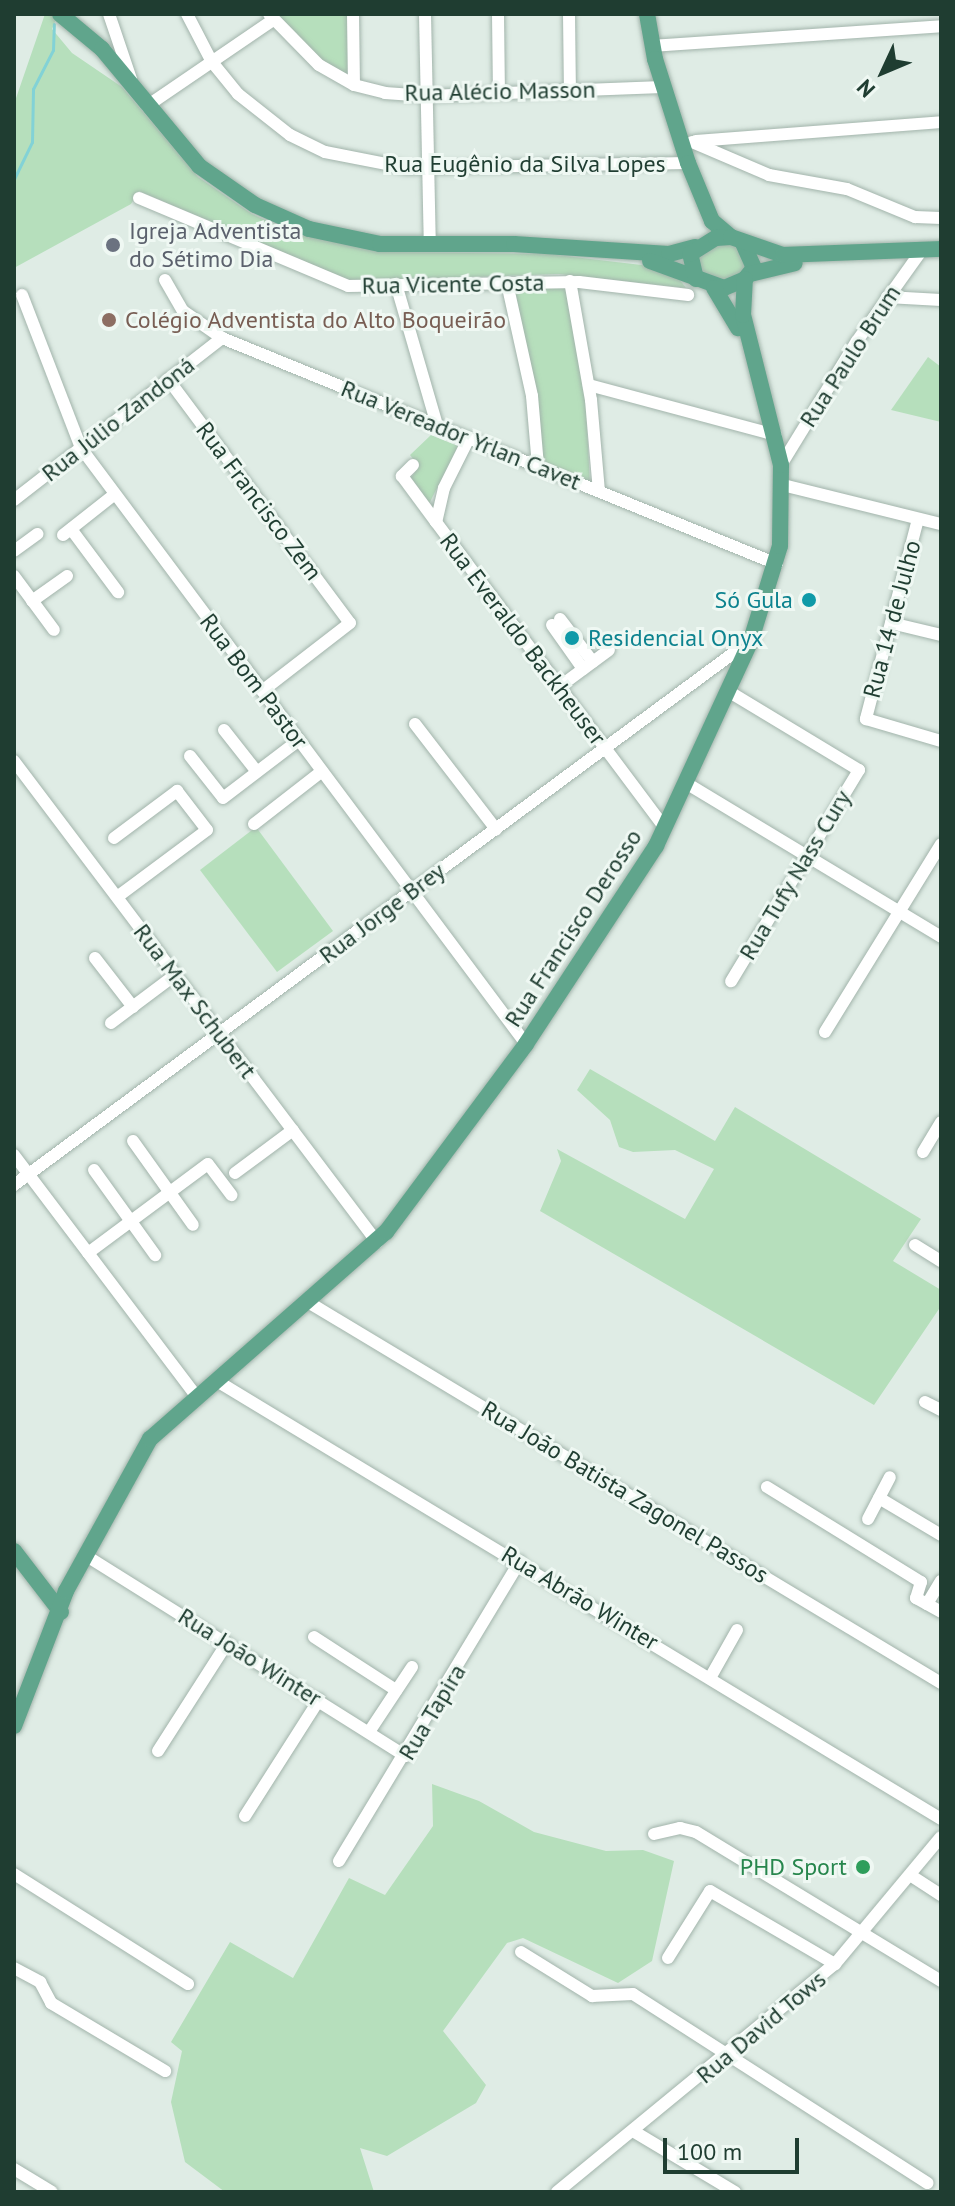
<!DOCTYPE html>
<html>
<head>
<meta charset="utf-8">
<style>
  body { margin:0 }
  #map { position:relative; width:955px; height:2206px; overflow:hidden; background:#dfece5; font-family:"PT Sans",sans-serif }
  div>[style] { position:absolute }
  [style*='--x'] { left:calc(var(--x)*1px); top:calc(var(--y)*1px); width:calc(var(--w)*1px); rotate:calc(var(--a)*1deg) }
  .green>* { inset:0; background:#b6dfbc }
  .stream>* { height:3px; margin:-1.5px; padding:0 1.5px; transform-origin:1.5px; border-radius:1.5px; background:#82d2d6 }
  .roads { filter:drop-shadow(0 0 2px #a2b4ab) drop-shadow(0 0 2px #a2b4ab) }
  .minor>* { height:12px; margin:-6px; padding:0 6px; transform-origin:6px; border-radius:6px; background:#fff }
  .major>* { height:16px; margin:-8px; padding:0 8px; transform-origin:8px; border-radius:8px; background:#60a58c }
  .dots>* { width:22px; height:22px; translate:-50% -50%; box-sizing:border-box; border:4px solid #eff8f3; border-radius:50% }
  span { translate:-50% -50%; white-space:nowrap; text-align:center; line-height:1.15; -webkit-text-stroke:6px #eff8f3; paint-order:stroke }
  .street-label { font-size:24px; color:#1f3d31 }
  .worship-label { font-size:24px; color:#5b616d }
  .left { translate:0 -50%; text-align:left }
  .education-label { font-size:24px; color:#785e54 }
  .culture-label { font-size:24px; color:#0d838f }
  .right { translate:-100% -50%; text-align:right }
  .leisure-label { font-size:24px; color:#27864d }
  .frame { position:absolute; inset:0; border:16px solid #1f3d31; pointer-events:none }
  .north { position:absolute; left:843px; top:32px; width:80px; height:80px; -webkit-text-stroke:6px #eff8f3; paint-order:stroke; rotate:226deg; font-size:22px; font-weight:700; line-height:32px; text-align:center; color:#1f3d31 }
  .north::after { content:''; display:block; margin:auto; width:28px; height:36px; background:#1f3d31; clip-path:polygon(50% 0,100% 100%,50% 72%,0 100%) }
  .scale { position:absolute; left:663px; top:2138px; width:136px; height:36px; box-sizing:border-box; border:4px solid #1f3d31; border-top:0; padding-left:10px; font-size:24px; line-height:28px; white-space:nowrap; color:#1f3d31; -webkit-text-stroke:6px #eff8f3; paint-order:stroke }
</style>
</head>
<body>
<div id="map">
  <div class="green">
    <div style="clip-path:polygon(45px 14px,57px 17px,52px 29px,72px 53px,122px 87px,198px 177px,252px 214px,290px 231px,384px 252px,548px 254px,650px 266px,677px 276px,686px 288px,559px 274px,350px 281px,139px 191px,131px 204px,14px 268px,14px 104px)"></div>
    <div style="clip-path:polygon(275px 14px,347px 14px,349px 77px,316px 56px)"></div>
    <div style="clip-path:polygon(736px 243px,748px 264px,740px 277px,709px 282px,694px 259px,703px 247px)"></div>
    <div style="clip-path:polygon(567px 286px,585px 387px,590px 485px,544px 465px,512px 287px)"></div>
    <div style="clip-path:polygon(928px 357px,941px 367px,941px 422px,891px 410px)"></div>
    <div style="clip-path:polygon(431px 435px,458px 446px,429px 504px,411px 478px,419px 466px,410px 455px)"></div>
    <div style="clip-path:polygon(256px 827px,333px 931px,277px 972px,200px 870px)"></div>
    <div style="clip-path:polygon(590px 1069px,715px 1141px,735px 1107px,921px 1219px,893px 1261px,941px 1290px,941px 1306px,874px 1405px,540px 1211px,561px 1161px,557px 1149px,685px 1219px,714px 1169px,675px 1150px,633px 1152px,619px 1147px,610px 1120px,577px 1090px)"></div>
    <div style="clip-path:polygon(432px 1784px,479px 1801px,534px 1832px,606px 1851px,643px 1850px,674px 1861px,652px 1961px,618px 1983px,523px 1938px,507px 1943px,443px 2031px,486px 2085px,476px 2103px,387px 2156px,360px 2148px,374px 2192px,225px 2192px,185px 2162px,171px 2102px,182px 2051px,171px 2042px,230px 1942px,293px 1978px,349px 1878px,385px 1895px,433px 1826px)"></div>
  </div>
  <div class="stream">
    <div style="--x:14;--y:179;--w:41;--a:-64.1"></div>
    <div style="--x:32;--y:142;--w:53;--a:-88.9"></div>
    <div style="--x:33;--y:89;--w:44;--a:-62.9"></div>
    <div style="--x:53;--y:50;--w:26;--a:-88"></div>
  </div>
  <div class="roads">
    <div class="minor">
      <div style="--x:109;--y:14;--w:69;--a:71.3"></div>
      <div style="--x:187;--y:14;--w:54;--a:62.5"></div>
      <div style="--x:212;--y:62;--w:41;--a:50.9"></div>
      <div style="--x:238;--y:94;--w:66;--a:38.3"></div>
      <div style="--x:290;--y:135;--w:39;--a:26"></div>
      <div style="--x:325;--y:152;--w:84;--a:11"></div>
      <div style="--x:407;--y:168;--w:281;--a:-1"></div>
      <div style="--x:269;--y:14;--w:71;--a:45.6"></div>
      <div style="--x:319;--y:65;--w:40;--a:29.7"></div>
      <div style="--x:354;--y:85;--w:32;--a:14"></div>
      <div style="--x:385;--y:93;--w:42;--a:4.1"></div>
      <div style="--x:427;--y:96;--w:236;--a:-2.2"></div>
      <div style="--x:353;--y:14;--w:71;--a:89.2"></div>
      <div style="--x:425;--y:14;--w:231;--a:88.8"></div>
      <div style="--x:498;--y:14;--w:79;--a:89.3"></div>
      <div style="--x:569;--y:14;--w:77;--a:89.3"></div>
      <div style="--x:651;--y:46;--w:291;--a:-3.9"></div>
      <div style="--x:147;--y:106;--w:153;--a:-34.3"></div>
      <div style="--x:696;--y:141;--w:246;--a:-4.4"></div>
      <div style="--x:692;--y:142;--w:84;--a:23.2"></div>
      <div style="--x:769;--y:175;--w:79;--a:10.2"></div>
      <div style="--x:847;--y:189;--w:74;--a:22.4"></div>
      <div style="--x:915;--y:217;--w:26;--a:2"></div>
      <div style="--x:139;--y:198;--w:227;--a:22.8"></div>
      <div style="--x:348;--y:286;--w:231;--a:-1"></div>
      <div style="--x:579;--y:282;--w:110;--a:6.8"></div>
      <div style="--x:165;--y:280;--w:36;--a:60"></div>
      <div style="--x:183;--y:311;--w:47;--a:34.7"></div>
      <div style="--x:222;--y:338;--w:599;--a:22.16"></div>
      <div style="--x:570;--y:281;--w:121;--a:80"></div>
      <div style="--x:591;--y:400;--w:91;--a:85"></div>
      <div style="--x:507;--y:283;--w:116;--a:77.5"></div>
      <div style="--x:532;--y:396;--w:70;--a:85.1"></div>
      <div style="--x:396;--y:284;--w:147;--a:73.8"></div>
      <div style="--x:22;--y:295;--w:164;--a:68.9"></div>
      <div style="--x:81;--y:448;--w:744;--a:53.25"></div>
      <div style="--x:887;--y:297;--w:54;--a:3.2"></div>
      <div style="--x:168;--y:379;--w:304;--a:53.3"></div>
      <div style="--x:350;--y:623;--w:111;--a:142.3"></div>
      <div style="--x:589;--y:385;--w:193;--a:15"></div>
      <div style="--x:469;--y:438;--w:56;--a:116.6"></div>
      <div style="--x:444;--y:488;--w:35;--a:103"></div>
      <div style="--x:436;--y:522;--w:382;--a:53.2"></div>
      <div style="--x:413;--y:465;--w:16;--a:135"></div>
      <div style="--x:402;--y:476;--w:57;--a:53.5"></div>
      <div style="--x:781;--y:465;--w:145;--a:-58.5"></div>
      <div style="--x:857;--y:341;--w:112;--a:-54.5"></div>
      <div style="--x:783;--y:485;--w:163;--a:13.9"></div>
      <div style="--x:14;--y:500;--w:264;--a:-37.9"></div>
      <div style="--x:918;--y:519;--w:207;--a:104.6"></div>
      <div style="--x:866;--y:719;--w:78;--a:16.3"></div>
      <div style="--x:71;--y:529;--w:79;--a:53.3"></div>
      <div style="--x:63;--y:535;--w:66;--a:-38.3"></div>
      <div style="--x:14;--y:551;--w:29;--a:-36"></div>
      <div style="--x:14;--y:576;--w:67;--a:53.5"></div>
      <div style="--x:32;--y:601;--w:43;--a:-35.5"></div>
      <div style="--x:560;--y:619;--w:54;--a:52.5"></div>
      <div style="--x:891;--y:623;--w:51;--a:13.5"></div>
      <div style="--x:552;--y:625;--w:54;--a:54.8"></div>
      <div style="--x:559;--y:687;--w:62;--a:-36.5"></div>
      <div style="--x:728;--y:691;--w:153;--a:31.1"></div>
      <div style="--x:859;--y:770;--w:247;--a:121.2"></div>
      <div style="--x:415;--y:724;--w:133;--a:52.4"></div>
      <div style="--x:224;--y:730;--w:53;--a:51.8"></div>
      <div style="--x:190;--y:756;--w:53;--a:51.8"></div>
      <div style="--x:223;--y:798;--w:96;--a:-37.3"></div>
      <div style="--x:14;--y:761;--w:603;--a:52.96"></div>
      <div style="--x:686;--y:783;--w:298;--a:31.1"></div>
      <div style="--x:254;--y:824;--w:86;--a:-37.9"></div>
      <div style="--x:114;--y:838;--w:79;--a:-36.7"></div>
      <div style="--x:177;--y:791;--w:49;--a:52.4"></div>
      <div style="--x:207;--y:830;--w:112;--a:143.3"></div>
      <div style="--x:95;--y:958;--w:62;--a:52.2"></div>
      <div style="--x:111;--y:1023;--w:80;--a:-36.9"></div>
      <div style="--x:825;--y:1032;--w:221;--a:-58.3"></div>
      <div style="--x:133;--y:1141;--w:103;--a:54.5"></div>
      <div style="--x:923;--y:1152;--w:35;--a:-59"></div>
      <div style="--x:14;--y:1155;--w:305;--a:52.9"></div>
      <div style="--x:94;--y:1170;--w:105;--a:54.3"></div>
      <div style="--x:235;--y:1173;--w:72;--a:-36.6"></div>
      <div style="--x:14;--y:1185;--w:917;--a:-36.48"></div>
      <div style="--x:915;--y:1245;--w:31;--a:32"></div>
      <div style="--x:88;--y:1253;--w:149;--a:-36.6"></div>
      <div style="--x:208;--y:1164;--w:39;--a:53"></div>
      <div style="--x:308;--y:1302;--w:739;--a:31.04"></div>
      <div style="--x:217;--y:1381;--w:846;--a:31.17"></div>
      <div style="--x:925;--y:1402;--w:18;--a:27"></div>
      <div style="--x:767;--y:1487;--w:181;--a:31.7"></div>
      <div style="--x:921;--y:1582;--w:17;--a:107"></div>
      <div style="--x:916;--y:1598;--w:29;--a:29"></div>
      <div style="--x:879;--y:1498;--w:72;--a:30.8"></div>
      <div style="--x:868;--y:1519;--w:47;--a:-62.4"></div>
      <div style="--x:93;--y:1560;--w:369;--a:32.1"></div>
      <div style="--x:927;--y:1604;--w:27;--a:-59"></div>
      <div style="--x:314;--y:1637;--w:98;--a:32.9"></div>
      <div style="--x:710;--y:1678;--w:55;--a:-60.6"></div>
      <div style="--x:369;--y:1732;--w:78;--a:-56.5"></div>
      <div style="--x:158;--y:1751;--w:128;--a:-57.4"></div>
      <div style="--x:245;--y:1816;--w:138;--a:-57.5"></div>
      <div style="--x:654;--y:1834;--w:27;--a:-13"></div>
      <div style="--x:680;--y:1828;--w:16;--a:14"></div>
      <div style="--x:696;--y:1832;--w:287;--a:31.3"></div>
      <div style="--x:339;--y:1861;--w:350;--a:-58.9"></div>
      <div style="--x:14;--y:1874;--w:206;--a:32.3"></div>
      <div style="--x:910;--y:1875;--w:37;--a:33"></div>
      <div style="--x:521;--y:1952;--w:84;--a:31.8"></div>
      <div style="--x:592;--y:1996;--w:41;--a:-2.8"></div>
      <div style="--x:633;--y:1994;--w:350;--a:32.7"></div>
      <div style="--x:668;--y:1958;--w:79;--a:-57.9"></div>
      <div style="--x:710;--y:1891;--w:145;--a:30.3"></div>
      <div style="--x:14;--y:1968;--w:30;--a:28"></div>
      <div style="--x:40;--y:1982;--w:24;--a:62"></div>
      <div style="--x:51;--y:2003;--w:133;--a:30.8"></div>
      <div style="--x:633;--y:2131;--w:119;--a:30.9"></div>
      <div style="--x:14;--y:2169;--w:44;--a:31.2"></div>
      <div style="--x:557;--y:2192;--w:360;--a:-39.4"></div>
      <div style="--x:835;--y:1964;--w:165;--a:-50.2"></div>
    </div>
    <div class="major">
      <div style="--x:60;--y:14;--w:55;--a:39.8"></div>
      <div style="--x:102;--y:49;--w:152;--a:50.3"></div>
      <div style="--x:199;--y:166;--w:68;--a:34.9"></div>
      <div style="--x:255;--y:205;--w:59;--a:24"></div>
      <div style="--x:309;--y:229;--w:73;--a:11.9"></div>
      <div style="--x:380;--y:244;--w:134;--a:0"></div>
      <div style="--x:514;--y:244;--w:155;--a:3.7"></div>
      <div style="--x:669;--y:254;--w:27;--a:-15"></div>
      <div style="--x:647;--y:14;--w:46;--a:79.9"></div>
      <div style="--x:655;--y:59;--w:109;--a:72.4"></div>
      <div style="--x:688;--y:163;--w:63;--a:67.5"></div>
      <div style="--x:712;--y:221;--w:25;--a:40"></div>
      <div style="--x:650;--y:261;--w:79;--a:20"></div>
      <div style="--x:724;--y:288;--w:23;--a:-23"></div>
      <div style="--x:745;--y:279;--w:14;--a:-51"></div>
      <div style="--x:754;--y:268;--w:27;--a:-114"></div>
      <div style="--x:750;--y:274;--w:46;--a:-13.7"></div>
      <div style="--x:696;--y:279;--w:26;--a:-103"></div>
      <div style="--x:690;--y:254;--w:31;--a:-32"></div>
      <div style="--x:716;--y:238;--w:15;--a:-4"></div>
      <div style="--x:731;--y:237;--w:55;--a:19.1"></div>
      <div style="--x:783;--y:255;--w:158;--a:-2.2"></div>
      <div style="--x:714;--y:288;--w:47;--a:59"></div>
      <div style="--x:14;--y:1551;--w:77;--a:52.4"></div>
      <div style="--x:14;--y:1726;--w:145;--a:-68.9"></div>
      <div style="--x:66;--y:1591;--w:174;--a:-61.1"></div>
      <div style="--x:150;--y:1439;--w:314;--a:-41.3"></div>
      <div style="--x:386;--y:1232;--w:234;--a:-53.3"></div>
      <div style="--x:526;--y:1044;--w:237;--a:-56.7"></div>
      <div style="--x:656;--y:846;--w:227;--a:-65.2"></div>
      <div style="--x:751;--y:640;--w:98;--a:-72.9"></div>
      <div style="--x:780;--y:546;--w:81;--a:-89.3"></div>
      <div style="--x:781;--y:465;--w:155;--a:-104.2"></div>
      <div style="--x:743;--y:315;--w:36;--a:-87"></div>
    </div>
  </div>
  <div class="dots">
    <div style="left:113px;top:245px;background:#6b7280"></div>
    <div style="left:109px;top:320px;background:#8d6e63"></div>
    <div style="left:809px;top:600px;background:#0f9aa8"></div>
    <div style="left:572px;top:638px;background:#0f9aa8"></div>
    <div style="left:863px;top:1867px;background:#2e9e5b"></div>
  </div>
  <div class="street-label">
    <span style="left:500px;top:91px;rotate:-1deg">Rua Alécio Masson</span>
    <span style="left:525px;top:164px">Rua Eugênio da Silva Lopes</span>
    <span style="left:453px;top:284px;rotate:-1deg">Rua Vicente Costa</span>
    <span style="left:850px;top:356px;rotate:-57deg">Rua Paulo Brum</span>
    <span style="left:118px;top:419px;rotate:-38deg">Rua Júlio Zandoná</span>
    <span style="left:461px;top:435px;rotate:22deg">Rua Vereador Yrlan Cavet</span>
    <span style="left:259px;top:501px;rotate:53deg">Rua Francisco Zem</span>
    <span style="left:892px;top:619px;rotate:-75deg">Rua 14 de Julho</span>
    <span style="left:523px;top:639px;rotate:53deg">Rua Everaldo Backheuser</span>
    <span style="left:254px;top:681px;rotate:53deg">Rua Bom Pastor</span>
    <span style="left:795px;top:875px;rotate:-59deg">Rua Tufy Nass Cury</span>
    <span style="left:382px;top:913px;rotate:-37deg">Rua Jorge Brey</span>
    <span style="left:573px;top:928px;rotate:-57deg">Rua Francisco Derosso</span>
    <span style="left:195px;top:1001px;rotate:53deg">Rua Max Schubert</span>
    <span style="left:625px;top:1492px;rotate:31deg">Rua João Batista Zagonel Passos</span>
    <span style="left:580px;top:1598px;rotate:31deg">Rua Abrão Winter</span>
    <span style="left:250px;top:1657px;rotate:32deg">Rua João Winter</span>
    <span style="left:432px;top:1712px;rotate:-59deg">Rua Tapira</span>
    <span style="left:761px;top:2027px;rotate:-40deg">Rua David Tows</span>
  </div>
  <div class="worship-label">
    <span class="left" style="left:129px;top:245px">Igreja Adventista<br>do Sétimo Dia</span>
  </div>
  <div class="education-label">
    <span class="left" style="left:125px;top:320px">Colégio Adventista do Alto Boqueirão</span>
  </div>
  <div class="culture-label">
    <span class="right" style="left:793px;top:600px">Só Gula</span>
    <span class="left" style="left:588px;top:638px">Residencial Onyx</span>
  </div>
  <div class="leisure-label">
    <span class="right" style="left:847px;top:1867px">PHD Sport</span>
  </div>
  <div class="frame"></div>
  <div class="north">N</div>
  <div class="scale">100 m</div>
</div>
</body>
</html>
